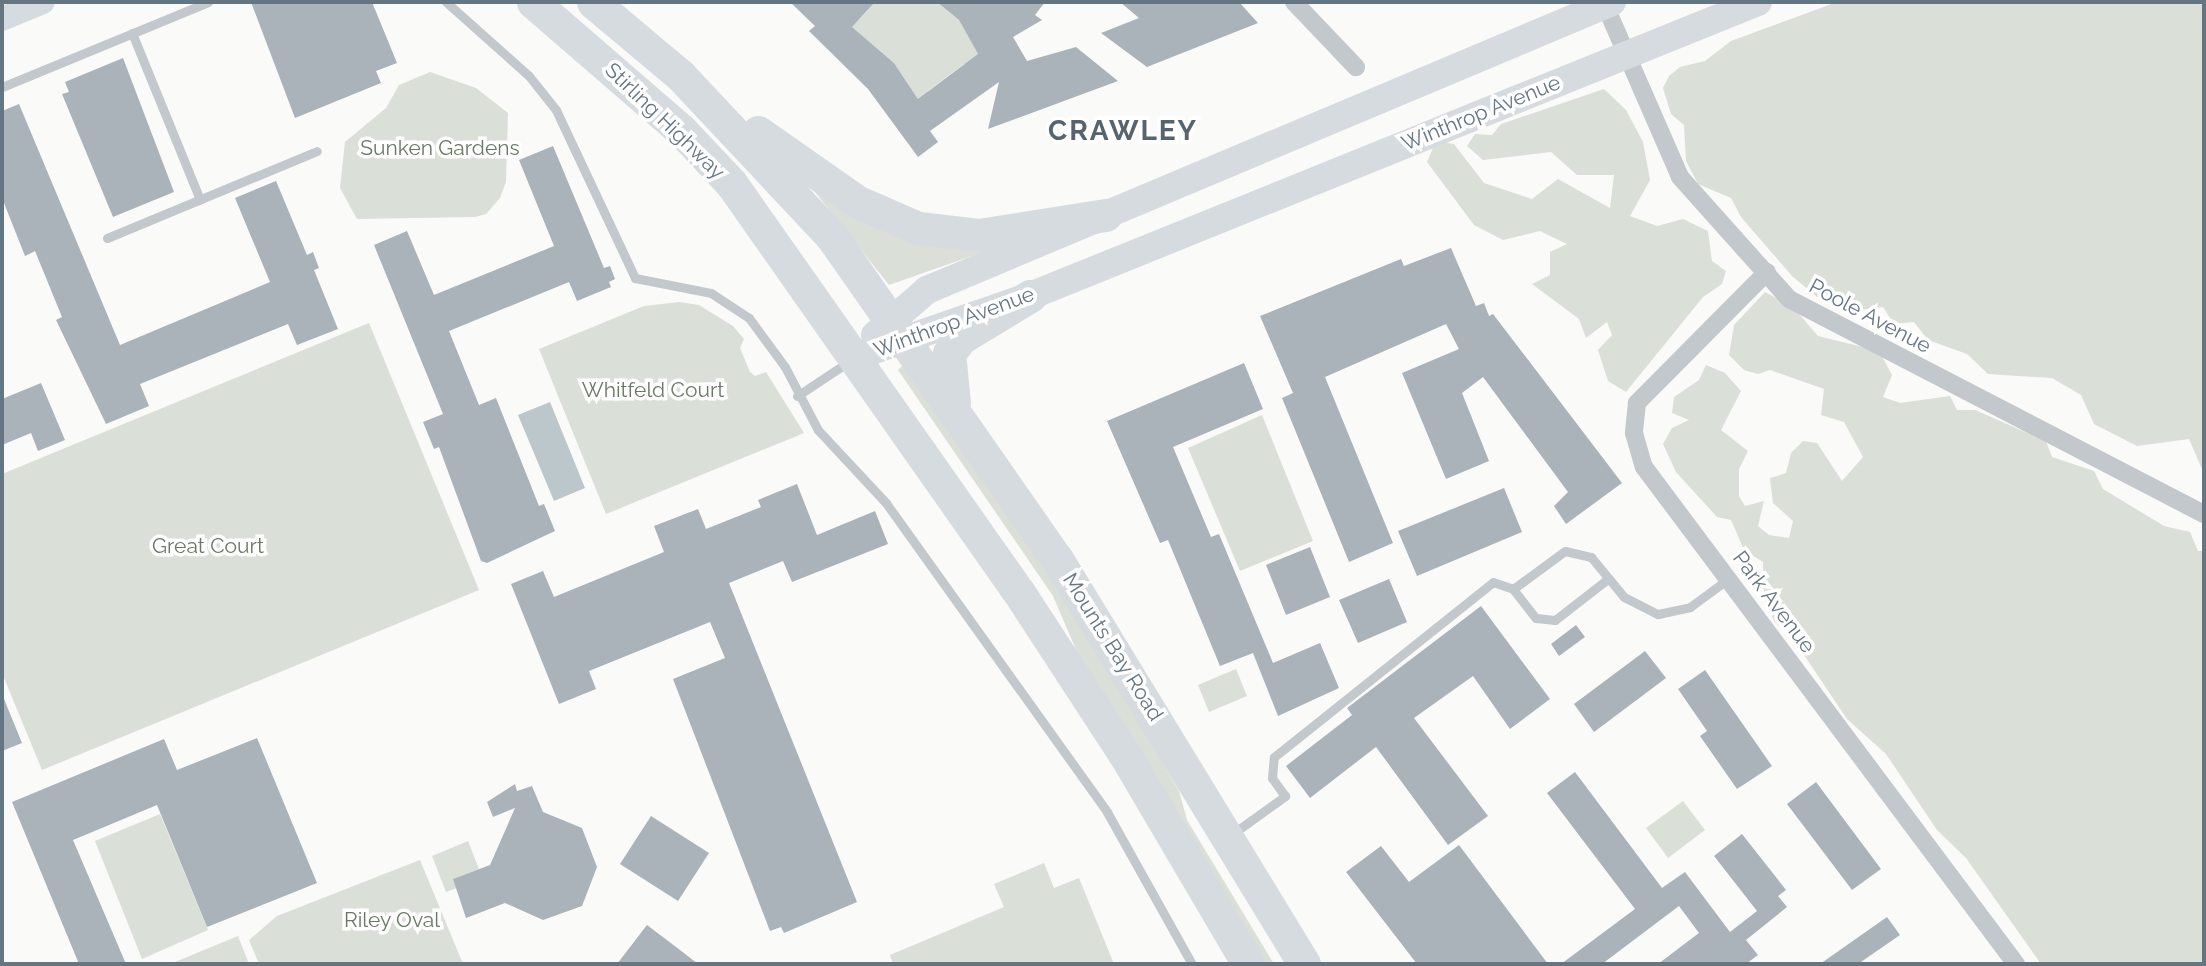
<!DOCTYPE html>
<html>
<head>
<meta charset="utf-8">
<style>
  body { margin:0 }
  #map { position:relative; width:2206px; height:966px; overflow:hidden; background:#fafaf8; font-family:Raleway,sans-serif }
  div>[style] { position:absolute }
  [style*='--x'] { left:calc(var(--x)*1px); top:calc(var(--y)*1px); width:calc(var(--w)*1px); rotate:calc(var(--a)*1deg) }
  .green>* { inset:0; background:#dadfd7 }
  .water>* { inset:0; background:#bbc7cb }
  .building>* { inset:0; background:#aab3b9 }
  .lane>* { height:9px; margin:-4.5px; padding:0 4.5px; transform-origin:4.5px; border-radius:4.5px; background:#c3c8cc }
  .street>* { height:18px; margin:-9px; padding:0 9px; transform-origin:9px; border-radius:9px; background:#c3c8cc }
  .secondary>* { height:24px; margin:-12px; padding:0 12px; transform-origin:12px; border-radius:12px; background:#d6dbdf }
  .primary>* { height:28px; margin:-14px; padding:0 14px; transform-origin:14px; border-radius:14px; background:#d6dbdf }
  .highway>* { height:33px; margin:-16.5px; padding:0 16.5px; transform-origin:16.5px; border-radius:16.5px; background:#d6dbdf }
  span { translate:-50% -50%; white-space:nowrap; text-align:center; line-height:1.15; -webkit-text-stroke:7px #fff; paint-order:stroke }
  .street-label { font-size:21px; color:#657683 }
  .park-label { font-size:21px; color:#687a64 }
  .district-label { font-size:28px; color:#57646e; font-weight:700; letter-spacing:2px }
  .frame { position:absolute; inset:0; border:4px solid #657683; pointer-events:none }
</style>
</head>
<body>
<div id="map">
  <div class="green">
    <div style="clip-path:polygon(875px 2px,937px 2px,959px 20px,982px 61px,964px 64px,928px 91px,923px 106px,894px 63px,847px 23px,854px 17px,859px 20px)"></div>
    <div style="clip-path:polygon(1837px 2px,2204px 2px,2204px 474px,2189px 439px,2137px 446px,2094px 424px,2081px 395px,2052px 378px,1988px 374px,1967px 354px,1928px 340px,1914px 322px,1894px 324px,1883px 307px,1852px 311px,1823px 302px,1792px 276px,1741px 217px,1731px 198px,1698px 184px,1686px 161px,1684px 125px,1671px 114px,1663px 88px,1669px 76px,1680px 67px,1705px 61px,1731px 41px)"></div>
    <div style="clip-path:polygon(430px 72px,476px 88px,508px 113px,506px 182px,500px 198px,486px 214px,475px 217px,357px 219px,340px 188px,345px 142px,386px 108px,399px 85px)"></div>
    <div style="clip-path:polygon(1604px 89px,1626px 110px,1643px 142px,1650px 180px,1630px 216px,1657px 226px,1683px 219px,1708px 231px,1712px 261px,1726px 271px,1722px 284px,1703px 297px,1626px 392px,1608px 381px,1598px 350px,1612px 335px,1607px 322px,1586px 338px,1579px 319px,1532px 284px,1550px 275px,1550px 252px,1567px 244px,1540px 231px,1503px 240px,1474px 225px,1427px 162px,1436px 141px,1454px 144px,1484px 183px,1532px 199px,1558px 179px,1610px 208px,1614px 175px,1577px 175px,1551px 152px,1483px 160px,1467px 146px,1475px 134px,1492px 135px,1501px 124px)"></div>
    <div style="clip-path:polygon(817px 186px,1023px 238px,889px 285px,815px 192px)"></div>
    <div style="clip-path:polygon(1765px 292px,1793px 307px,1818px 336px,1879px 351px,1892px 375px,1883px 397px,1900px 403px,1950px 396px,1957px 410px,1975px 410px,2046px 441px,2052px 457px,2094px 471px,2103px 489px,2164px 526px,2190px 532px,2198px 551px,2204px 551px,2204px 964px,2041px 964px,1966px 858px,1937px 830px,1886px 754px,1847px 719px,1796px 643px,1774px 621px,1764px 597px,1763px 562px,1744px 550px,1731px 520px,1717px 517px,1676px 472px,1663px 444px,1672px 428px,1689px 420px,1672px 413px,1674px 397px,1699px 380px,1706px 365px,1725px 373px,1741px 391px,1721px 430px,1748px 451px,1739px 469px,1739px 496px,1745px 506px,1764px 501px,1758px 526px,1769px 535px,1789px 538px,1793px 521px,1773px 503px,1770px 478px,1786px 473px,1791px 453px,1803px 441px,1817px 443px,1842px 481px,1863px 457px,1844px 422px,1821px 415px,1824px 389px,1770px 370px,1758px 374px,1744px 370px,1729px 355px,1734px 325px)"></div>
    <div style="clip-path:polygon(679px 302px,699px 305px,733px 326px,744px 339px,740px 348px,750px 372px,755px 376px,766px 372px,804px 433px,606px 514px,539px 349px,644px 306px)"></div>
    <div style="clip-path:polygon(369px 323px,479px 590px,42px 770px,2px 673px,2px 474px)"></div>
    <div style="clip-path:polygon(905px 363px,1058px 582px,1179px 791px,1187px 820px,1274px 964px,1264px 964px,1080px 659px,1053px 596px,898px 370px)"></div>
    <div style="clip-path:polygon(1262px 415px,1313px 541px,1240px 571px,1188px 448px)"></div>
    <div style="clip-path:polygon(1236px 669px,1247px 696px,1209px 712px,1198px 685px)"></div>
    <div style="clip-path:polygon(1683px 801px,1705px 830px,1668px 858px,1646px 828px)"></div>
    <div style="clip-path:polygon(160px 814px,208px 930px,142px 959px,95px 841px)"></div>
    <div style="clip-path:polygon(468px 841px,479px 869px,454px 879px,457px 888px,446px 892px,432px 856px)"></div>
    <div style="clip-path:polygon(420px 860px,463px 964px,259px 964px,249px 940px,277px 916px)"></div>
    <div style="clip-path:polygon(1044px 863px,1054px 888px,1079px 878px,1114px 964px,893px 964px,890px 955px,1004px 907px,994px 884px)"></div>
    <div style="clip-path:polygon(238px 936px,249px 964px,170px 964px)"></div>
  </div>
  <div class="water">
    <div style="clip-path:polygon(550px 402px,585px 488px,554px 501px,518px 415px)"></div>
  </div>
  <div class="building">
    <div style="clip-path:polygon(251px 2px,372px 2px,397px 63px,376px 71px,381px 83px,295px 118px)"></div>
    <div style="clip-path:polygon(790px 2px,875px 2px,852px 27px,894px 63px,918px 99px,978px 54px,959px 20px,937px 2px,1045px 2px,1035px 15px,1042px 20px,1013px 37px,1027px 61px,1076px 47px,1118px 81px,988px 129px,999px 82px,930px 131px,938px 142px,918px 157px,868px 89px,809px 31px,815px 26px)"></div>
    <div style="clip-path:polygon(1120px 2px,1239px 2px,1258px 23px,1147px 67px,1101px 33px,1139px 18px)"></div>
    <div style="clip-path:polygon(123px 58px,174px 192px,113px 217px,62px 94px,69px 92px,65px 82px)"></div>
    <div style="clip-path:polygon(19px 104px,120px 345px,270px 282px,235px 198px,276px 181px,307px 255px,313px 252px,319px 268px,314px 270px,338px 329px,297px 345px,288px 324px,140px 384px,149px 406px,106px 424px,56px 320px,62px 317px,35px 251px,25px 256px,2px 198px,2px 111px)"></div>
    <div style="clip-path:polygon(553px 146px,604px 268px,610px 266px,615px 279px,609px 282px,611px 287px,577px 301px,569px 282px,449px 331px,479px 405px,496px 398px,539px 506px,544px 504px,555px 531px,487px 563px,481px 561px,439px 447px,434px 449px,423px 422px,443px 414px,374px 245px,407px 231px,434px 295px,554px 246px,519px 160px)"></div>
    <div style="clip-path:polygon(1451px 248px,1476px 306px,1484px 303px,1489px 316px,1493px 314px,1622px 483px,1566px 524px,1554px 506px,1568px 492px,1483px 377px,1462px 393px,1489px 461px,1446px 479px,1402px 373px,1459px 349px,1446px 324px,1325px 377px,1393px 543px,1349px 562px,1282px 398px,1293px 393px,1260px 316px,1401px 259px,1404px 266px)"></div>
    <div style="clip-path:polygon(1244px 363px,1263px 409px,1173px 447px,1211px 537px,1219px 534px,1273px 663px,1320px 643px,1339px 688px,1278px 716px,1253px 653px,1220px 666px,1168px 540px,1160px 543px,1107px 421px)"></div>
    <div style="clip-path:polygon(41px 383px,65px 440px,38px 451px,31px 433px,2px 445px,2px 399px)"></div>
    <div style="clip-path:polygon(797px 484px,817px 535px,875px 511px,888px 544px,792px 582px,783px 561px,729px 583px,857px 902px,784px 933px,781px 927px,770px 931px,673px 679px,725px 658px,710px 622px,589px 671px,596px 689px,559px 704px,511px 584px,543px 571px,554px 597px,664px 552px,654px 526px,698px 509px,706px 529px,761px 507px,758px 500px)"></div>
    <div style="clip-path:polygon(1504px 488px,1522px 532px,1417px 576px,1398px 531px)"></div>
    <div style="clip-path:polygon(1310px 547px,1330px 597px,1286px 615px,1266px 565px)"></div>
    <div style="clip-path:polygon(1389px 579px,1407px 622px,1358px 643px,1339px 600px)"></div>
    <div style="clip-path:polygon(1481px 606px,1550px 699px,1510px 729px,1473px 676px,1414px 718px,1488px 816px,1448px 845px,1376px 747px,1310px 798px,1286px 766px,1352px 715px,1347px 708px)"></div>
    <div style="clip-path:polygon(1576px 625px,1585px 637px,1559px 656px,1551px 644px)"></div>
    <div style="clip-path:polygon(1645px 651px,1666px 678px,1594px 732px,1574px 704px)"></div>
    <div style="clip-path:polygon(1705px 670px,1772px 766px,1737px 789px,1700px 736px,1707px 731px,1678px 689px)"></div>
    <div style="clip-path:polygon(2px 694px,22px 743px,2px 751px)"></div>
    <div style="clip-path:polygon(257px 738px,317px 883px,207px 927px,157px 805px,73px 840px,126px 964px,79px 964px,12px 802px,164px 739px,177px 770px)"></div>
    <div style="clip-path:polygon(1575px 772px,1662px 888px,1685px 872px,1730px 932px,1757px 911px,1714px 856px,1742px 834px,1786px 890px,1778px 896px,1787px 907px,1746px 940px,1758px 955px,1746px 964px,1658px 964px,1699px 933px,1679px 906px,1602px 964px,1561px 964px,1635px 909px,1547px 793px)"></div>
    <div style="clip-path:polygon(1816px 782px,1881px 869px,1852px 890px,1787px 804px)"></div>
    <div style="clip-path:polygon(515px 784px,517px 791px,532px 786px,543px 812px,582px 828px,597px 867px,582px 906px,543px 920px,505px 903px,466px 918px,453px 879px,490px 865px,515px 808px,493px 817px,487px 802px)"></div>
    <div style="clip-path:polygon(651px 816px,709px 853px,678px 901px,620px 864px)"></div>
    <div style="clip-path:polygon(1459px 845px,1548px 964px,1417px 964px,1346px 872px,1381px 846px,1409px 882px)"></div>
    <div style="clip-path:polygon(1887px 917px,1900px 935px,1858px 964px,1820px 964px)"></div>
    <div style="clip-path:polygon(647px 925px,680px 950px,698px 964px,617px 964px)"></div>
  </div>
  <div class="lane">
    <div style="--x:446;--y:2;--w:111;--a:41.7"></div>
    <div style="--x:529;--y:76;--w:43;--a:51.5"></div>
    <div style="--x:556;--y:110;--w:186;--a:64.8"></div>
    <div style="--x:635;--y:278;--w:77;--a:11.2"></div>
    <div style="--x:711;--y:293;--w:45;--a:33.3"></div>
    <div style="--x:749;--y:318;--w:61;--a:53.7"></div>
    <div style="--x:785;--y:367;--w:71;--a:62.4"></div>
    <div style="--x:818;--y:430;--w:100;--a:47"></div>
    <div style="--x:886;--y:503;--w:380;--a:54.4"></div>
    <div style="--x:1107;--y:812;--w:174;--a:60.8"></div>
    <div style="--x:132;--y:33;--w:180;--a:67.8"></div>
    <div style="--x:2;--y:87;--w:223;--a:-22.4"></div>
    <div style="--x:107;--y:238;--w:227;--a:-22.5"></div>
    <div style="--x:797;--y:396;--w:61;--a:-33.7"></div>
    <div style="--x:1513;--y:589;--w:37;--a:52"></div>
    <div style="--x:1536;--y:618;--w:19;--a:6"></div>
    <div style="--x:1555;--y:620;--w:68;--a:-37.9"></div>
    <div style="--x:1231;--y:835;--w:67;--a:-35.8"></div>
    <div style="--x:1285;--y:796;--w:22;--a:-126"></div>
    <div style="--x:1272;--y:778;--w:21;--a:-85"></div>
    <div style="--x:1274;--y:757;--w:280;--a:-38.6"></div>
    <div style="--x:1493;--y:582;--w:21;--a:19"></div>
    <div style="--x:1513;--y:589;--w:64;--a:-36.2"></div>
    <div style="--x:1565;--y:551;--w:27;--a:13"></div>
    <div style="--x:1591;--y:557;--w:52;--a:50.5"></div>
    <div style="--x:1624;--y:597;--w:38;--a:27"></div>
    <div style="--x:1658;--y:614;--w:33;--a:-12"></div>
    <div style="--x:1690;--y:607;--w:47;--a:-36.4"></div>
  </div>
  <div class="street">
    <div style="--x:1294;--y:2;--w:90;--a:46.4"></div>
    <div style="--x:1605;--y:5;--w:188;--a:66.4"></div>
    <div style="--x:1680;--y:177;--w:164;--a:48.2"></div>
    <div style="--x:1789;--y:299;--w:467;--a:27.4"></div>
    <div style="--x:1767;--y:272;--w:185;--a:134.8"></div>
    <div style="--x:1637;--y:403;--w:30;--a:96"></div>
    <div style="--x:1634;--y:433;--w:35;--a:74"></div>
    <div style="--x:1644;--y:467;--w:621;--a:53.19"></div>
  </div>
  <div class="secondary">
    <div style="--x:2;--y:19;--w:44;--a:-22.5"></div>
  </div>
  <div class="primary">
    <div style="--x:875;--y:335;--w:69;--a:-40.9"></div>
    <div style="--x:927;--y:290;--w:743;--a:-22.8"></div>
    <div style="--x:854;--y:357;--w:186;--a:-19.1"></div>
    <div style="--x:1030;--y:296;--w:785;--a:-21.99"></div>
  </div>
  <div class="highway">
    <div style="--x:533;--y:2;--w:196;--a:40.9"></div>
    <div style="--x:681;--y:130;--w:73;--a:46.7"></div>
    <div style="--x:731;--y:183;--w:499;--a:54.9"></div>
    <div style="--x:1018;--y:591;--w:196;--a:56.9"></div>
    <div style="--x:1125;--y:755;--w:243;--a:59.5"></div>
    <div style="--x:593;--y:2;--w:114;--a:40"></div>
    <div style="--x:680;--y:75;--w:222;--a:46.8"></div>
    <div style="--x:832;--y:237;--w:393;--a:55.1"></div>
    <div style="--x:1057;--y:559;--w:474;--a:58.6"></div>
    <div style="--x:758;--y:132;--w:122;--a:35"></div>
    <div style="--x:858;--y:202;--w:65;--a:23.4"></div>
    <div style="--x:918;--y:228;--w:61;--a:6.5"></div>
    <div style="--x:979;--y:235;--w:128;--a:-9"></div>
    <div style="--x:954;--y:403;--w:50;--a:-95.7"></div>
    <div style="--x:949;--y:353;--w:19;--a:-51"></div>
    <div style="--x:961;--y:338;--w:81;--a:-31.3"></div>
  </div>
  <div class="street-label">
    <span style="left:1481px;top:113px;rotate:-22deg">Winthrop Avenue</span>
    <span style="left:665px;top:121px;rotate:44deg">Stirling Highway</span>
    <span style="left:1870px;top:316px;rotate:28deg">Poole Avenue</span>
    <span style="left:954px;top:322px;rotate:-20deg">Winthrop Avenue</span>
    <span style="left:1774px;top:602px;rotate:53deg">Park Avenue</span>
    <span style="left:1113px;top:647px;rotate:58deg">Mounts Bay Road</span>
  </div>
  <div class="park-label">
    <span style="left:440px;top:148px">Sunken Gardens</span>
    <span style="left:653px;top:390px">Whitfeld Court</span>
    <span style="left:208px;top:546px">Great Court</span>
    <span style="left:392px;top:920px">Riley Oval</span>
  </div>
  <div class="district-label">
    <span style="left:1123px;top:131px">CRAWLEY</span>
  </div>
  <div class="frame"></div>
</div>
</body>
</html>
